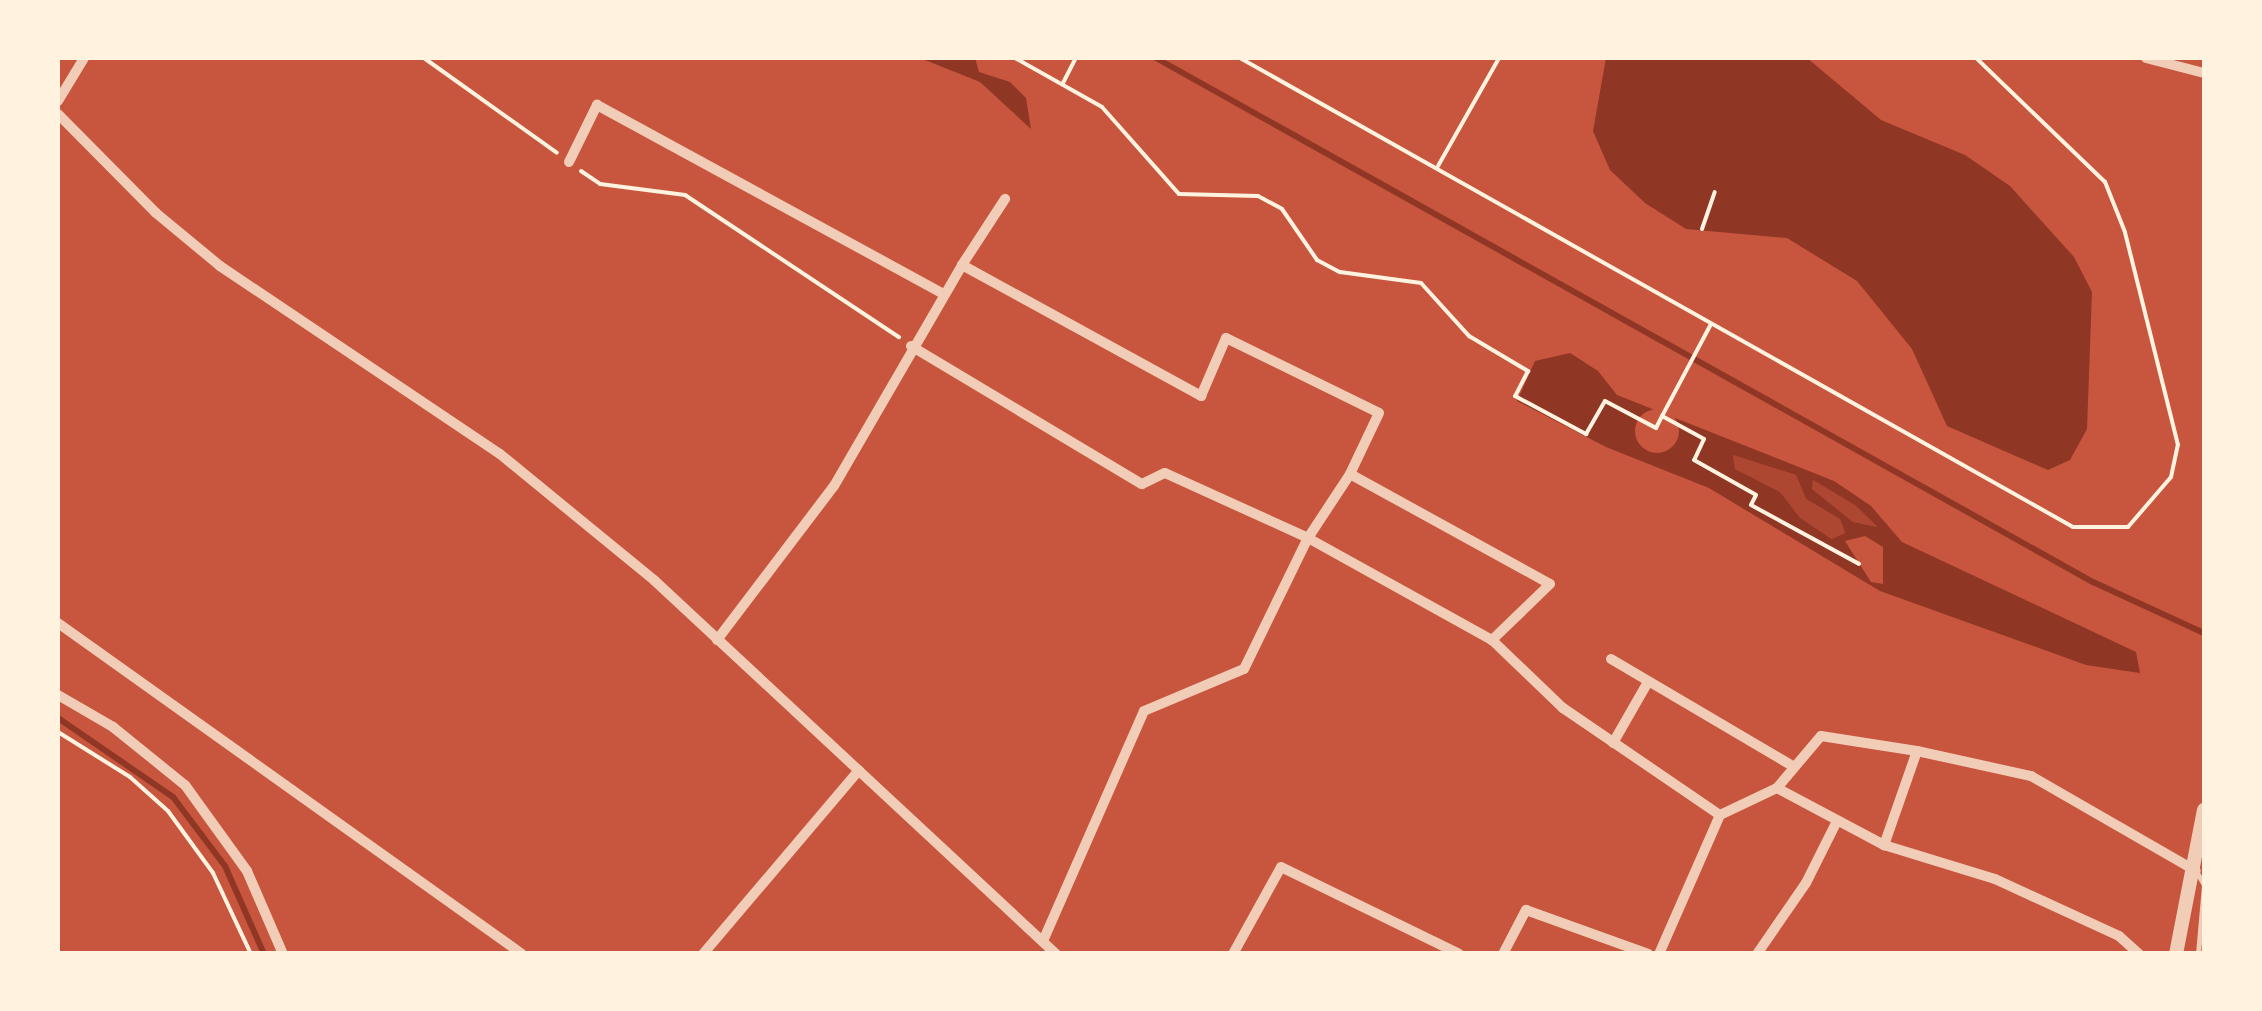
<!DOCTYPE html>
<html>
<head>
<meta charset="utf-8">
<style>
  body { margin:0 }
  #map { position:relative; width:2262px; height:1011px; overflow:hidden; background:#c8553d; font-family:Bitter,serif }
  div>[style] { position:absolute }
  [style*='--x'] { left:calc(var(--x)*1px); top:calc(var(--y)*1px); width:calc(var(--w)*1px); rotate:calc(var(--a)*1deg) }
  .green>* { inset:0; background:#ae4732 }
  .water>* { inset:0; background:#8f3625 }
  .pier>* { inset:0; background:#c8553d }
  .round { border-radius:50% }
  .stream>* { height:6px; margin:-3px; padding:0 3px; transform-origin:3px; border-radius:3px; background:#8f3625 }
  .path>* { height:4px; margin:-2px; padding:0 2px; transform-origin:2px; border-radius:2px; background:#fff3e0 }
  .service>* { height:5px; margin:-2.5px; padding:0 2.5px; transform-origin:2.5px; border-radius:2.5px; background:#f1ccb7 }
  .minor>* { height:10px; margin:-5px; padding:0 5px; transform-origin:5px; border-radius:5px; background:#f1ccb7 }
  .tertiary>* { height:14px; margin:-7px; padding:0 7px; transform-origin:7px; border-radius:7px; background:#f1ccb7 }
  span { translate:-50% -50%; white-space:nowrap; text-align:center; line-height:1.15; -webkit-text-stroke:8px #fff3e0; paint-order:stroke }
  .frame { position:absolute; inset:0; border:60px solid #fff3e0; pointer-events:none }
</style>
</head>
<body>
<div id="map">
  <div class="green">
    <div style="clip-path:polygon(1733px 455px,1796px 475px,1806px 499px,1840px 519px,1845px 533px,1833px 539px,1799px 518px,1780px 492px,1735px 469px)"></div>
    <div style="clip-path:polygon(1813px 479px,1855px 505px,1879px 527px,1853px 522px,1812px 489px)"></div>
  </div>
  <div class="water">
    <div style="clip-path:polygon(920px 58px,975px 58px,979px 72px,1010px 82px,1026px 98px,1031px 129px,980px 82px)"></div>
    <div style="clip-path:polygon(1606px 58px,1807px 58px,1881px 120px,1965px 155px,2010px 186px,2074px 257px,2092px 292px,2087px 429px,2070px 460px,2048px 470px,1947px 426px,1912px 349px,1857px 281px,1787px 238px,1686px 229px,1645px 203px,1610px 170px,1593px 131px)"></div>
    <div style="clip-path:polygon(evenodd,1570px 353px,1598px 371px,1617px 395px,1834px 481px,1871px 506px,1902px 542px,2136px 652px,2140px 673px,2086px 665px,1880px 591px,1709px 488px,1606px 447px,1517px 401px,1535px 361px,1570px 353px,1733px 455px,1796px 475px,1806px 499px,1840px 519px,1845px 533px,1832px 539px,1800px 518px,1780px 492px,1735px 469px,1733px 455px,1570px 353px,1813px 480px,1855px 505px,1878px 527px,1853px 522px,1812px 489px,1813px 480px,1570px 353px,1865px 536px,1883px 547px,1883px 584px,1871px 582px,1845px 541px,1865px 536px)"></div>
  </div>
  <div class="pier">
    <div class="round" style="left:1635px;top:409px;width:44px;height:44px"></div>
  </div>
  <div class="stream">
    <div style="--x:1156;--y:58;--w:1074;--a:29.22"></div>
    <div style="--x:2093;--y:582;--w:122;--a:24.7"></div>
    <div style="--x:58;--y:718;--w:140;--a:34.5"></div>
    <div style="--x:173;--y:797;--w:86;--a:53"></div>
    <div style="--x:225;--y:866;--w:96;--a:66.1"></div>
  </div>
  <div class="path">
    <div style="--x:424;--y:58;--w:163;--a:35.5"></div>
    <div style="--x:1015;--y:58;--w:100;--a:29.4"></div>
    <div style="--x:1102;--y:107;--w:116;--a:48.5"></div>
    <div style="--x:1179;--y:194;--w:79;--a:1.5"></div>
    <div style="--x:1258;--y:196;--w:27;--a:28"></div>
    <div style="--x:1282;--y:209;--w:62;--a:55.5"></div>
    <div style="--x:1317;--y:260;--w:26;--a:28"></div>
    <div style="--x:1340;--y:272;--w:82;--a:7.7"></div>
    <div style="--x:1421;--y:283;--w:72;--a:47.8"></div>
    <div style="--x:1469;--y:336;--w:69;--a:30.7"></div>
    <div style="--x:1528;--y:371;--w:28;--a:117"></div>
    <div style="--x:1515;--y:396;--w:81;--a:28.2"></div>
    <div style="--x:1586;--y:434;--w:38;--a:-60"></div>
    <div style="--x:1605;--y:401;--w:58;--a:27.9"></div>
    <div style="--x:1656;--y:428;--w:13;--a:-63"></div>
    <div style="--x:1240;--y:58;--w:956;--a:29.38"></div>
    <div style="--x:2073;--y:527;--w:55;--a:0"></div>
    <div style="--x:2128;--y:527;--w:66;--a:-49.3"></div>
    <div style="--x:2171;--y:477;--w:33;--a:-78"></div>
    <div style="--x:2178;--y:445;--w:219;--a:-104"></div>
    <div style="--x:2125;--y:232;--w:54;--a:-111.8"></div>
    <div style="--x:2105;--y:182;--w:179;--a:-136.1"></div>
    <div style="--x:1063;--y:83;--w:28;--a:-63"></div>
    <div style="--x:1438;--y:166;--w:124;--a:-60.5"></div>
    <div style="--x:581;--y:171;--w:23;--a:34"></div>
    <div style="--x:600;--y:184;--w:86;--a:7.4"></div>
    <div style="--x:685;--y:195;--w:257;--a:33.6"></div>
    <div style="--x:1702;--y:229;--w:39;--a:-71"></div>
    <div style="--x:1711;--y:324;--w:104;--a:118"></div>
    <div style="--x:1662;--y:416;--w:48;--a:28.7"></div>
    <div style="--x:1704;--y:439;--w:23;--a:115"></div>
    <div style="--x:1694;--y:460;--w:71;--a:29.4"></div>
    <div style="--x:1756;--y:495;--w:11;--a:117"></div>
    <div style="--x:1751;--y:505;--w:123;--a:28.6"></div>
    <div style="--x:58;--y:732;--w:85;--a:32"></div>
    <div style="--x:130;--y:777;--w:51;--a:41.8"></div>
    <div style="--x:168;--y:811;--w:77;--a:54"></div>
    <div style="--x:213;--y:873;--w:89;--a:64.9"></div>
  </div>
  <div class="service">
    <div style="--x:2196;--y:871;--w:16;--a:60"></div>
    <div style="--x:2204;--y:885;--w:69;--a:95"></div>
  </div>
  <div class="minor">
    <div style="--x:2146;--y:58;--w:60;--a:14.5"></div>
    <div style="--x:58;--y:101;--w:50;--a:-58.8"></div>
    <div style="--x:58;--y:114;--w:139;--a:45.3"></div>
    <div style="--x:156;--y:213;--w:83;--a:39.6"></div>
    <div style="--x:220;--y:266;--w:337;--a:33.9"></div>
    <div style="--x:500;--y:454;--w:200;--a:39.3"></div>
    <div style="--x:655;--y:581;--w:548;--a:42.93"></div>
    <div style="--x:569;--y:162;--w:64;--a:-63.8"></div>
    <div style="--x:597;--y:105;--w:395;--a:28.6"></div>
    <div style="--x:962;--y:265;--w:79;--a:-56.9"></div>
    <div style="--x:911;--y:346;--w:269;--a:30.9"></div>
    <div style="--x:1142;--y:484;--w:25;--a:-26"></div>
    <div style="--x:1165;--y:473;--w:157;--a:24.4"></div>
    <div style="--x:1308;--y:538;--w:210;--a:29"></div>
    <div style="--x:1492;--y:640;--w:98;--a:43.8"></div>
    <div style="--x:1563;--y:708;--w:190;--a:34.3"></div>
    <div style="--x:1720;--y:815;--w:152;--a:113.7"></div>
    <div style="--x:58;--y:623;--w:570;--a:35.5"></div>
    <div style="--x:717;--y:640;--w:193;--a:-52.8"></div>
    <div style="--x:834;--y:486;--w:255;--a:-59.9"></div>
    <div style="--x:962;--y:265;--w:273;--a:28.7"></div>
    <div style="--x:1201;--y:396;--w:63;--a:-66.7"></div>
    <div style="--x:1226;--y:338;--w:170;--a:26.1"></div>
    <div style="--x:1379;--y:413;--w:68;--a:115.4"></div>
    <div style="--x:1611;--y:659;--w:212;--a:30.5"></div>
    <div style="--x:58;--y:695;--w:64;--a:30.2"></div>
    <div style="--x:113;--y:727;--w:92;--a:38.9"></div>
    <div style="--x:185;--y:785;--w:106;--a:54.2"></div>
    <div style="--x:247;--y:871;--w:90;--a:66.6"></div>
    <div style="--x:1613;--y:743;--w:70;--a:-60.2"></div>
    <div style="--x:1917;--y:751;--w:117;--a:12.4"></div>
    <div style="--x:2031;--y:776;--w:190;--a:29.9"></div>
    <div style="--x:1720;--y:815;--w:63;--a:-25.3"></div>
    <div style="--x:1777;--y:788;--w:68;--a:-49.8"></div>
    <div style="--x:1821;--y:736;--w:97;--a:8.9"></div>
    <div style="--x:1917;--y:751;--w:100;--a:109.3"></div>
    <div style="--x:1884;--y:845;--w:121;--a:-152"></div>
    <div style="--x:1884;--y:845;--w:116;--a:17"></div>
    <div style="--x:1995;--y:879;--w:136;--a:24.7"></div>
    <div style="--x:2119;--y:936;--w:27;--a:42"></div>
    <div style="--x:1043;--y:941;--w:251;--a:-66.3"></div>
    <div style="--x:1144;--y:711;--w:108;--a:-22.8"></div>
    <div style="--x:1244;--y:669;--w:146;--a:-64"></div>
    <div style="--x:1308;--y:538;--w:77;--a:-56.7"></div>
    <div style="--x:1350;--y:474;--w:228;--a:28.8"></div>
    <div style="--x:1550;--y:584;--w:81;--a:136"></div>
    <div style="--x:703;--y:954;--w:241;--a:-49.7"></div>
    <div style="--x:1233;--y:954;--w:99;--a:-61.1"></div>
    <div style="--x:1281;--y:867;--w:198;--a:26"></div>
    <div style="--x:1503;--y:954;--w:50;--a:-62.4"></div>
    <div style="--x:1526;--y:910;--w:130;--a:19.8"></div>
    <div style="--x:1757;--y:954;--w:86;--a:-55.4"></div>
    <div style="--x:1806;--y:883;--w:69;--a:-63.4"></div>
  </div>
  <div class="tertiary">
    <div style="--x:2176;--y:954;--w:147;--a:-79"></div>
  </div>
  <div class="frame"></div>
</div>
</body>
</html>
